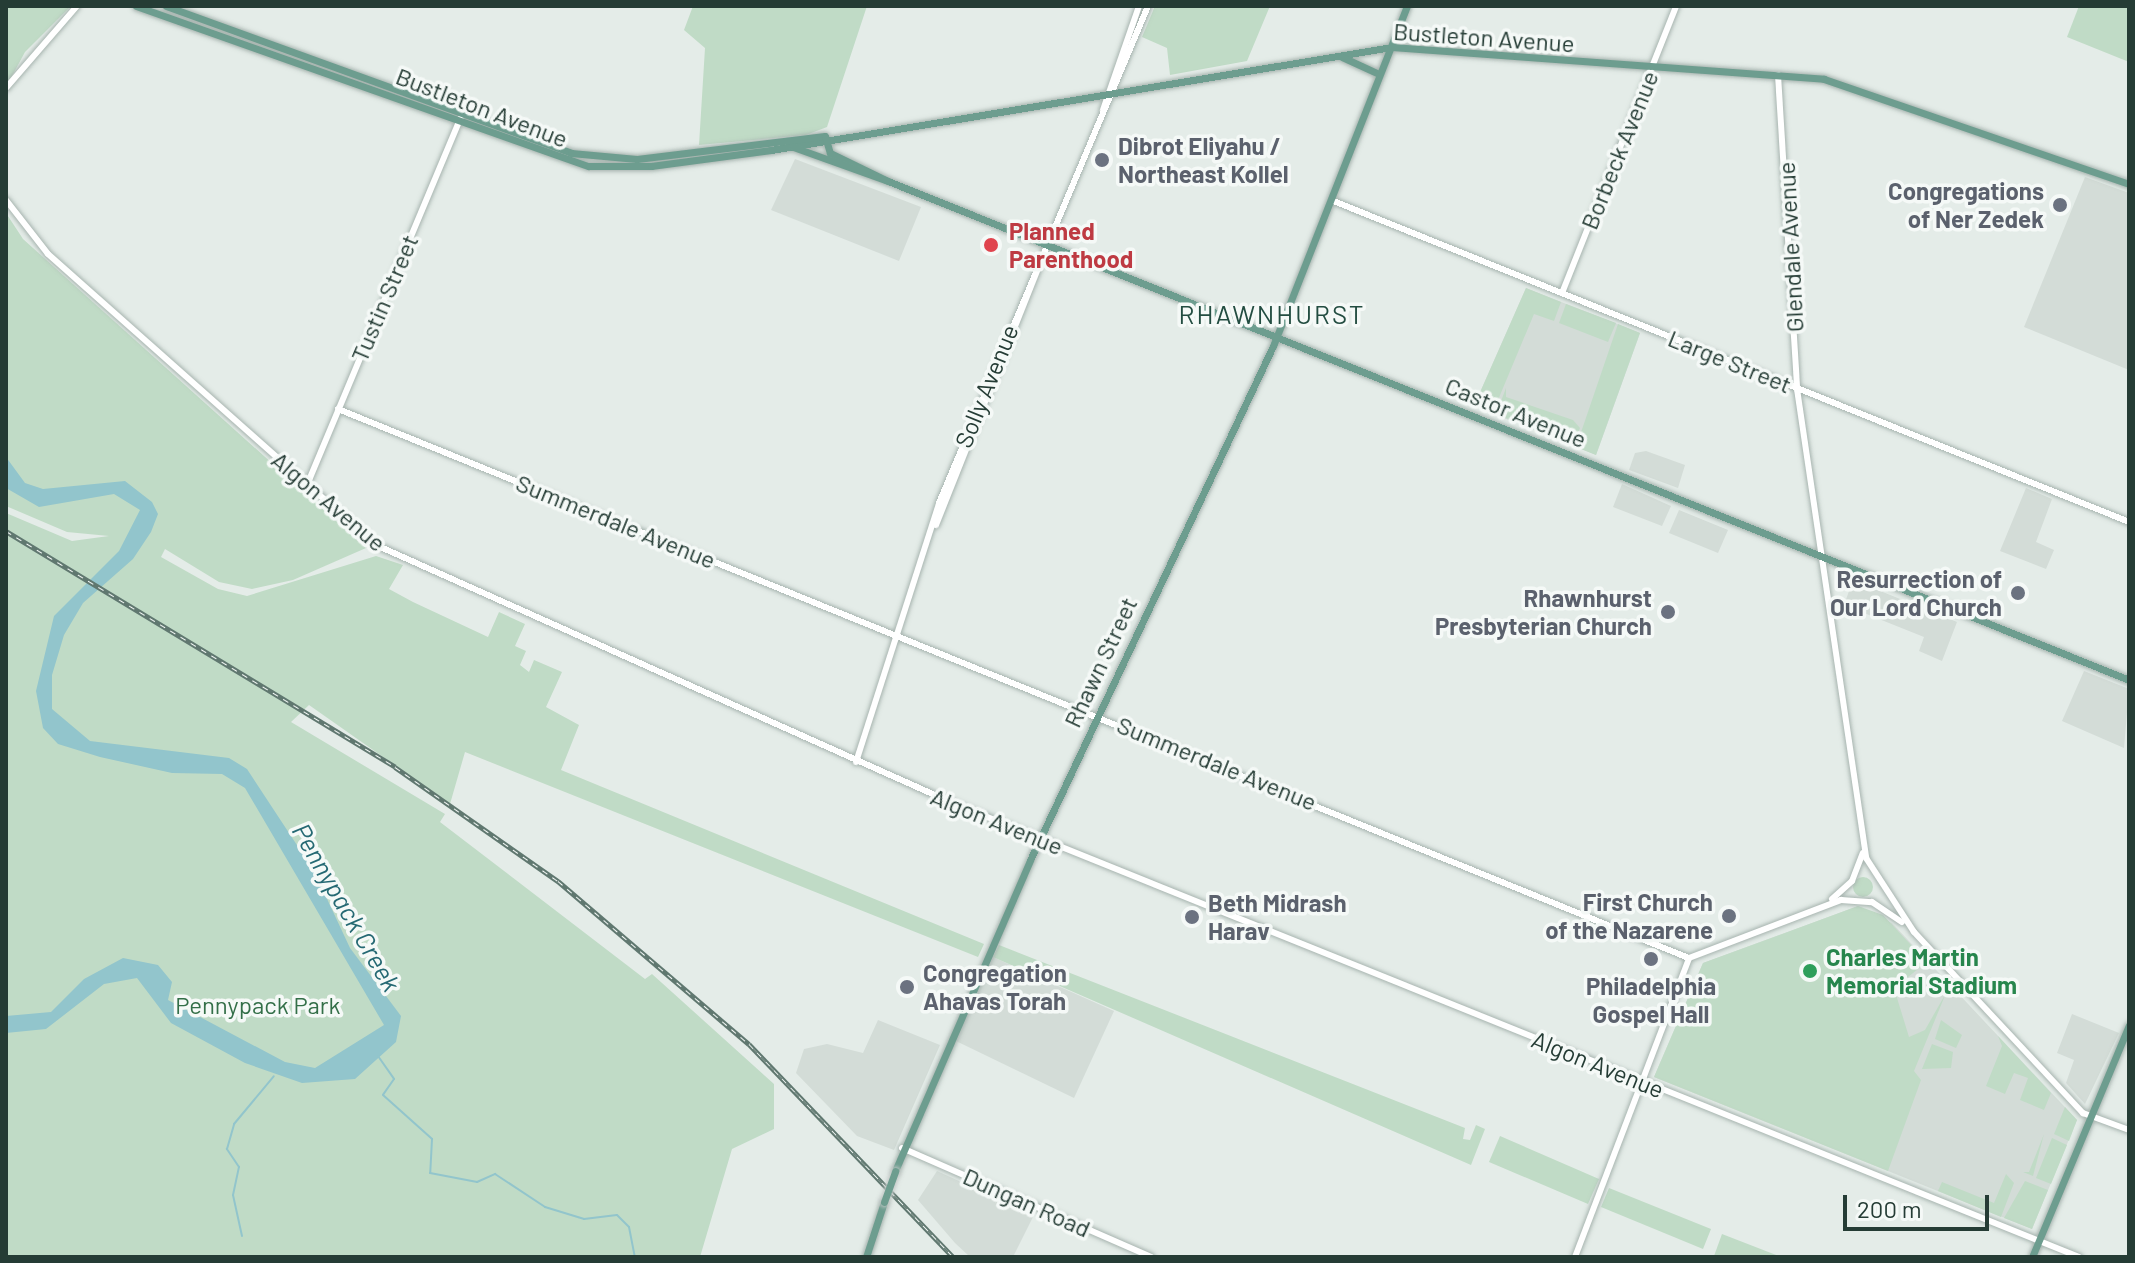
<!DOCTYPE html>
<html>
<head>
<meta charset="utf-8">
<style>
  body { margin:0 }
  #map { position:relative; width:2135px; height:1263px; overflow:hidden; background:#e4ece8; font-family:Barlow,sans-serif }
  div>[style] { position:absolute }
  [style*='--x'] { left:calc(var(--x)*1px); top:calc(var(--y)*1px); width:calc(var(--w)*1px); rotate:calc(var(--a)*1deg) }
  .built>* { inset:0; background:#d3dcd7 }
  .green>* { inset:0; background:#c0dbc6 }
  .round { border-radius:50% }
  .water>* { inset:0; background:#92c5cc }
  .stream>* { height:2px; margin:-1px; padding:0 1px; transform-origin:1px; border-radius:1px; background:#92c5cc }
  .roads { filter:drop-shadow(0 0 2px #a7b4af) drop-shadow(0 0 2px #a7b4af) }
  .minor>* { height:6px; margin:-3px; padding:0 3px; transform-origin:3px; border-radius:3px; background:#fff }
  .major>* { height:7px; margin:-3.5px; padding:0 3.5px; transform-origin:3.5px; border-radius:3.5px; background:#6d9d8f }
  .rail>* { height:5px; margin-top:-2.5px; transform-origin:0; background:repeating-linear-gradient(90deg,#f5f9f7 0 6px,#607870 0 12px); box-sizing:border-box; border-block:2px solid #607870 }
  .bridges { filter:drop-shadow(0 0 2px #c2c8c6) drop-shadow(0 0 2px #c2c8c6) }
  .major-bridge>* { height:7px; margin:-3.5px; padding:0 3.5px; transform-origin:3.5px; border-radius:3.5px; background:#6d9d8f }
  .dots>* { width:22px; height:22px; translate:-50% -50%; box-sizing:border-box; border:4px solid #f5f9f7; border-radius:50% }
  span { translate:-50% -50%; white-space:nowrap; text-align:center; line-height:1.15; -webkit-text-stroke:7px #f5f9f7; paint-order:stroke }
  .street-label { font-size:24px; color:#253c35 }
  .worship-label { font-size:24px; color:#5b616d; font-weight:700 }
  .left { translate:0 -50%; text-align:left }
  .right { translate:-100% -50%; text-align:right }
  .health-label { font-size:24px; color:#be3a42; font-weight:700 }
  .leisure-label { font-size:24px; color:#27864d; font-weight:700 }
  .park-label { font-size:24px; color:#336f48 }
  .neighbourhood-label { font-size:26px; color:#234d41; letter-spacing:2px }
  .water-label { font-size:26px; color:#256973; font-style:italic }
  .frame { position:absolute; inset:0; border:8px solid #253c35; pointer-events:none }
  .scale { position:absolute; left:1843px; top:1195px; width:146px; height:36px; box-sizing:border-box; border:4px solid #253c35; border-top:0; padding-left:10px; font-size:24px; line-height:28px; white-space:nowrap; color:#253c35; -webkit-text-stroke:6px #f5f9f7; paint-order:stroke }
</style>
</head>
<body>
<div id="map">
  <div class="built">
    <div style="clip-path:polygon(795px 159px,921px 207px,899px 261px,771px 210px)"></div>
    <div style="clip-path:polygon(2085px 177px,2129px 193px,2129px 370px,2024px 327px)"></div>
    <div style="clip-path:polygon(1526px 288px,1640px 333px,1596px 455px,1474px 406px)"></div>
    <div style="clip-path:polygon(1646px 451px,1685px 465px,1678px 488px,1629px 470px,1635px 453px)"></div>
    <div style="clip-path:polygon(1622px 484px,1671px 506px,1662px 526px,1613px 507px)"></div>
    <div style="clip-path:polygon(2026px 488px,2052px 499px,2036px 542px,2054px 550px,2046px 569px,2000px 551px)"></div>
    <div style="clip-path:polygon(1679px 510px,1728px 530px,1718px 553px,1669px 533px)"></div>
    <div style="clip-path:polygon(1853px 580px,1957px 622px,1942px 661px,1919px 651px,1924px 637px,1844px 605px)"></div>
    <div style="clip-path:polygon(2084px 671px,2129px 689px,2124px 748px,2062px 721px)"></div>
    <div style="clip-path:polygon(1858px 906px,1892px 923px,2077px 1120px,2032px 1229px,1654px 1077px,1703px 963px)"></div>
    <div style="clip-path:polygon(993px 957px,1114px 1011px,1074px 1098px,956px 1041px)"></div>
    <div style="clip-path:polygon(2072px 1014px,2119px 1033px,2085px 1104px,2066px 1083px,2074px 1060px,2057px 1053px)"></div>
    <div style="clip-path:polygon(878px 1020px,940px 1045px,894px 1150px,857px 1136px,796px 1073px,804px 1049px,827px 1044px,863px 1053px)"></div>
    <div style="clip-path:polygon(937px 1171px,1034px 1215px,1013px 1257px,970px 1257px,955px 1243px,918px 1200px)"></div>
  </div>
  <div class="green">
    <div style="clip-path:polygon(6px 6px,71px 6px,25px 52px,6px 87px)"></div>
    <div style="clip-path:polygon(693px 6px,867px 6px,827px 127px,806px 135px,699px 145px,705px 48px,684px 30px)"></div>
    <div style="clip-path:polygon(1155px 6px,1270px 6px,1247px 61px,1170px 75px,1167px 48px,1142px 37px)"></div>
    <div style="clip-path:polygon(2079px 6px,2129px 6px,2129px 62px,2067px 37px)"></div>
    <div style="clip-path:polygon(6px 213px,23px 239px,366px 548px,293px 580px,252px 589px,219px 582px,165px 549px,161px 557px,218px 589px,247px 596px,376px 556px,403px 565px,389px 589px,413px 602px,488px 637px,499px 612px,525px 624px,515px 646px,526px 651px,520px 665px,529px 672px,534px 660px,562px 672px,546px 707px,579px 725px,561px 770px,984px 944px,978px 957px,465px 752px,450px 804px,309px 705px,291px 722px,445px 814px,440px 822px,645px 979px,652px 974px,774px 1084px,774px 1129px,732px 1149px,700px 1257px,6px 1257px,6px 513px,72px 541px,109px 536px,67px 532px,6px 506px)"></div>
    <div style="clip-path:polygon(1526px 288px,1561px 302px,1554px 321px,1534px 314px,1493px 412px,1474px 406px)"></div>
    <div style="clip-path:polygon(1566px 304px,1616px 323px,1608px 342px,1559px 323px)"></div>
    <div style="clip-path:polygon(1618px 324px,1640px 333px,1596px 455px,1576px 447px)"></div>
    <div style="clip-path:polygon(1506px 388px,1506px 397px,1573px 420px,1580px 428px,1573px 445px,1496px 414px)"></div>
    <div class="round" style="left:1853px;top:877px;width:20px;height:20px"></div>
    <div style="clip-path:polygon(1858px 906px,1883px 915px,1927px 962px,1894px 988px,1909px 1037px,1925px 1030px,1946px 993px,1914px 1071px,1921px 1080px,1888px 1171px,1654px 1077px,1703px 963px)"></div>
    <div style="clip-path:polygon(999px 945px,1465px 1128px,1463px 1139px,1470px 1140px,1476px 1125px,1485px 1129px,1471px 1165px,993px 957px)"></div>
    <div style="clip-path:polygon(1941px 1020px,1962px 1035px,1956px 1048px,1935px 1039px)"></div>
    <div style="clip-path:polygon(1998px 1036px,2051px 1093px,2044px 1110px,2020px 1100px,2028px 1078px,2014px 1073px,2005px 1094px,1986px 1086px,2002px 1046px)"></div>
    <div style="clip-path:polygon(1932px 1044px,1953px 1052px,1951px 1068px,1922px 1069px)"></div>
    <div style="clip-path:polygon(2065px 1107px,2077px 1120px,2069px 1141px,2054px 1134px)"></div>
    <div style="clip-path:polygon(2044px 1134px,2033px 1176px,2023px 1172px,2029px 1172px)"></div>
    <div style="clip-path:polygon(1500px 1136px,1599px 1179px,1588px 1204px,1489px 1162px)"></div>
    <div style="clip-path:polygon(2052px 1138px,2067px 1145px,2051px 1184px,2036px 1178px)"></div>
    <div style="clip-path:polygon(2006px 1174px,2014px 1183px,2001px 1217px,1938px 1191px,1942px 1182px,1994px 1203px)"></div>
    <div style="clip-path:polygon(2025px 1181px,2048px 1190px,2032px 1229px,2004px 1218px)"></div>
    <div style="clip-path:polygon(1609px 1188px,1711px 1229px,1703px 1249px,1601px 1207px)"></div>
    <div style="clip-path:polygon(1722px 1234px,1781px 1257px,1714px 1256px)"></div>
  </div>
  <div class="water">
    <div style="clip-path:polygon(6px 457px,25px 483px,43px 489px,125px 481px,152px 502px,158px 514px,151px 532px,133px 559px,83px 603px,64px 635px,52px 675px,52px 709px,90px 741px,229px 758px,247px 769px,314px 871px,350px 948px,401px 1016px,396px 1042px,355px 1079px,302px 1083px,245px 1063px,171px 1023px,137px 978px,104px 984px,46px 1029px,6px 1033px,6px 1016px,51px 1012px,84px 979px,123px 958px,158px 965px,172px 982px,168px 1000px,285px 1062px,315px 1068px,384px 1025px,245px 788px,222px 774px,172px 773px,100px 757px,58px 744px,43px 728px,36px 691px,54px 616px,119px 551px,140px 510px,114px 494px,39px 507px,6px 488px)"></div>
  </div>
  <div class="stream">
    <div style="--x:378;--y:1056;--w:28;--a:55"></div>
    <div style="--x:394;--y:1079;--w:19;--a:125"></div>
    <div style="--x:383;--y:1095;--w:66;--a:41.9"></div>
    <div style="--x:432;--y:1139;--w:34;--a:93"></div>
    <div style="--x:430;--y:1173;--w:48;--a:10.8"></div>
    <div style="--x:477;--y:1182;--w:20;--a:-24"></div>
    <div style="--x:495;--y:1174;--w:60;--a:33.4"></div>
    <div style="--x:545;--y:1207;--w:41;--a:17.1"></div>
    <div style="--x:584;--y:1219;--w:33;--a:-7"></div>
    <div style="--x:617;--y:1215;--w:17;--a:45"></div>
    <div style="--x:629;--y:1227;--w:31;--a:79"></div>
    <div style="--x:242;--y:1236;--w:42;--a:-102.4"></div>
    <div style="--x:233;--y:1195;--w:29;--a:-78"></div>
    <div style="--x:239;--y:1167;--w:22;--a:-124"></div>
    <div style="--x:227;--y:1149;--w:26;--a:-74"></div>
    <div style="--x:234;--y:1124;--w:62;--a:-50.2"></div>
  </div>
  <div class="roads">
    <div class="minor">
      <div style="--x:1778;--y:75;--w:315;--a:86.5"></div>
      <div style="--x:1797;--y:389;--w:474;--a:81.6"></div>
      <div style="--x:1866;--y:858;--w:88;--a:57"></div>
      <div style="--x:1914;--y:932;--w:248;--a:47"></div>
      <div style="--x:2083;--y:1113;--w:49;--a:20.3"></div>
      <div style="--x:6;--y:88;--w:108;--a:-49.1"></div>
      <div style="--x:1103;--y:110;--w:110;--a:-70.9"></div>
      <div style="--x:6;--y:200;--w:68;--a:52.1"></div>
      <div style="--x:48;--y:254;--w:438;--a:41.6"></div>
      <div style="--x:376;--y:545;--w:634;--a:24.1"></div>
      <div style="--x:955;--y:804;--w:1212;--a:21.95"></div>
      <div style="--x:1331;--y:200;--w:861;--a:21.97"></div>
      <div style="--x:1562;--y:293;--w:309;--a:-68.3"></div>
      <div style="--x:338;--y:409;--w:1458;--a:22.12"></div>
      <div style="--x:307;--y:485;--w:397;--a:-67.3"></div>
      <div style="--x:936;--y:525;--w:300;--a:-68.3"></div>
      <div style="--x:856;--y:762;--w:272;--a:-72.2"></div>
      <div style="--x:939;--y:503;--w:539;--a:-67.19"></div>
      <div style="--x:1832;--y:899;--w:27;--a:-42"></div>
      <div style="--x:1852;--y:881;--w:30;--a:-69"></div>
      <div style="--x:1689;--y:958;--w:163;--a:-20.9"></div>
      <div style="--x:1841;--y:900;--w:31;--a:4"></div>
      <div style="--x:1872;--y:902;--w:36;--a:34"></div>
      <div style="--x:902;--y:1148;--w:272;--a:23.6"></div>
      <div style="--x:1575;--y:1257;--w:320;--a:-69.1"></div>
    </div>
    <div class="major">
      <div style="--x:136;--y:6;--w:480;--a:19.5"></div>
      <div style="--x:589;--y:166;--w:62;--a:0"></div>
      <div style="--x:651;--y:166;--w:121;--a:-7.6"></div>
      <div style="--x:771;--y:150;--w:629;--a:-9.42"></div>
      <div style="--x:1392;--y:47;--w:433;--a:4.2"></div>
      <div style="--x:1824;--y:79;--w:323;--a:19"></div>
      <div style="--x:166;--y:6;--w:431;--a:19.9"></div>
      <div style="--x:571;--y:153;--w:66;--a:5.2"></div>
      <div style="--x:637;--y:159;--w:189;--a:-7"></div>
      <div style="--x:1342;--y:57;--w:41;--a:24.7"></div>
      <div style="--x:825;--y:136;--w:18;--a:74"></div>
      <div style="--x:830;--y:153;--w:64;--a:25.8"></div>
      <div style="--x:888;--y:181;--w:1338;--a:21.9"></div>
      <div style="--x:793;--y:147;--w:101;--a:19.7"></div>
      <div style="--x:895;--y:1171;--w:339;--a:-66.5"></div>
      <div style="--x:1030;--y:860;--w:569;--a:-64.7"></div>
      <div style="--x:1273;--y:346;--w:365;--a:-68.5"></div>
      <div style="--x:866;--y:1257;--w:58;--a:-71.9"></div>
      <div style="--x:2032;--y:1257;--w:251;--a:-67.3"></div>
    </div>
  </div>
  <div class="rail">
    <div style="--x:6;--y:531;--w:455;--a:31.2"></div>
    <div style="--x:395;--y:767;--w:199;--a:35"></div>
    <div style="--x:558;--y:881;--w:251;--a:40.5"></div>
    <div style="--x:749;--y:1044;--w:295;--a:46.2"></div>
  </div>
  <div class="bridges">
    <div class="major-bridge">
      <div style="--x:884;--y:1202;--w:33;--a:-70"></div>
    </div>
  </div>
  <div class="dots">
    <div style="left:1102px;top:160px;background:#6b7280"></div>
    <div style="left:2060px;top:205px;background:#6b7280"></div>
    <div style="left:991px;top:245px;background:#e0444e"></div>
    <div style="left:2018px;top:593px;background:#6b7280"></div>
    <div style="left:1668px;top:612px;background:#6b7280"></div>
    <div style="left:1729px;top:916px;background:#6b7280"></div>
    <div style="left:1192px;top:917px;background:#6b7280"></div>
    <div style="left:1651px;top:959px;background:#6b7280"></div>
    <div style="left:1810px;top:971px;background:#2e9e5b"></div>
    <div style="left:907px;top:987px;background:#6b7280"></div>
  </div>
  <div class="street-label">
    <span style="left:1484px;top:37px;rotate:4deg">Bustleton Avenue</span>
    <span style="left:482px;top:107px;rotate:21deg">Bustleton Avenue</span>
    <span style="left:1619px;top:150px;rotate:-68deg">Borbeck Avenue</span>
    <span style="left:1790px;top:247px;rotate:-93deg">Glendale Avenue</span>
    <span style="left:384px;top:298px;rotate:-67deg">Tustin Street</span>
    <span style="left:1730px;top:361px;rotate:22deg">Large Street</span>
    <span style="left:986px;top:386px;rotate:-68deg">Solly Avenue</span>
    <span style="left:1516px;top:412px;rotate:22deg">Castor Avenue</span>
    <span style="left:329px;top:501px;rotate:40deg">Algon Avenue</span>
    <span style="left:616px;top:521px;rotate:22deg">Summerdale Avenue</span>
    <span style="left:1100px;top:662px;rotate:-65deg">Rhawn Street</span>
    <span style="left:1217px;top:763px;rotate:22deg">Summerdale Avenue</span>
    <span style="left:997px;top:821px;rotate:22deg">Algon Avenue</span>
    <span style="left:1598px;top:1064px;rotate:22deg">Algon Avenue</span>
    <span style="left:1027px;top:1202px;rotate:24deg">Dungan Road</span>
  </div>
  <div class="worship-label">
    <span class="left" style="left:1118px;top:160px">Dibrot Eliyahu /<br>Northeast Kollel</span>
    <span class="right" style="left:2044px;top:205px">Congregations<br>of Ner Zedek</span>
    <span class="right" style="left:2002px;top:593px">Resurrection of<br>Our Lord Church</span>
    <span class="right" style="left:1652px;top:612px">Rhawnhurst<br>Presbyterian Church</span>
    <span class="right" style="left:1713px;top:916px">First Church<br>of the Nazarene</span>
    <span class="left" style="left:1208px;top:917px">Beth Midrash<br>Harav</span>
    <span class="left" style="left:923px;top:987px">Congregation<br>Ahavas Torah</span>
    <span style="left:1651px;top:1000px">Philadelphia<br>Gospel Hall</span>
  </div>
  <div class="health-label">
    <span class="left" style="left:1009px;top:245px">Planned<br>Parenthood</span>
  </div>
  <div class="leisure-label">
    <span class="left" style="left:1826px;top:971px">Charles Martin<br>Memorial Stadium</span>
  </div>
  <div class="park-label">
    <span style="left:258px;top:1005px">Pennypack Park</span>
  </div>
  <div class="neighbourhood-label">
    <span style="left:1272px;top:314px">RHAWNHURST</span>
  </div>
  <div class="water-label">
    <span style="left:347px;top:907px;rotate:60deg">Pennypack Creek</span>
  </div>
  <div class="frame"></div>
  <div class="scale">200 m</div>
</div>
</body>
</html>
